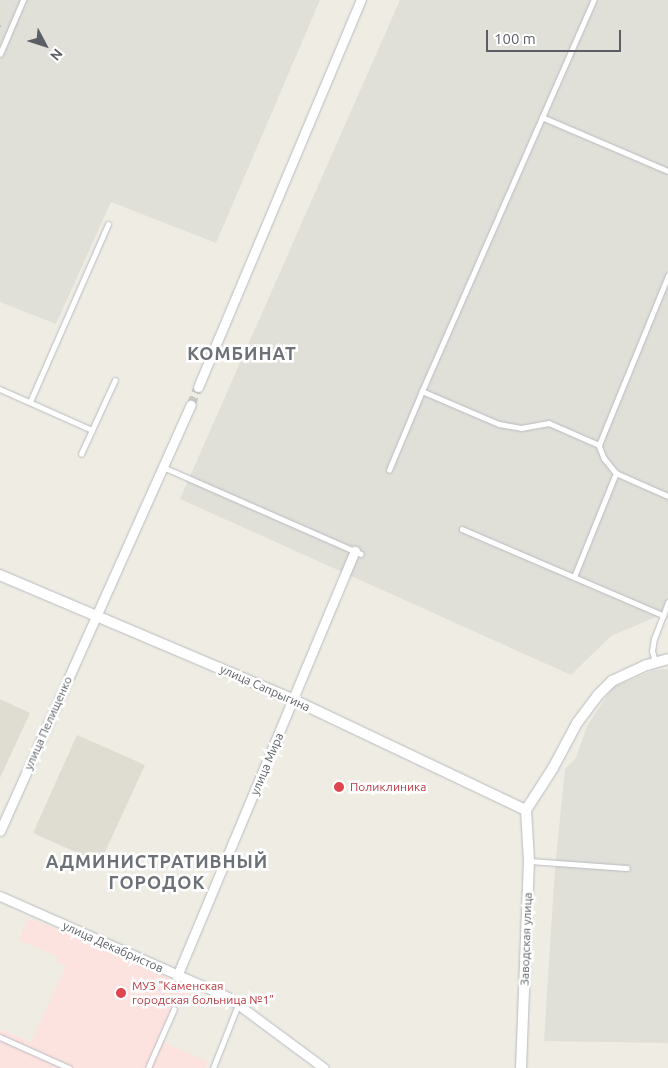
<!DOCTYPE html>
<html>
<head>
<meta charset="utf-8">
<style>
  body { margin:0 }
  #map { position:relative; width:668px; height:1068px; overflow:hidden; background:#efede3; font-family:Ubuntu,sans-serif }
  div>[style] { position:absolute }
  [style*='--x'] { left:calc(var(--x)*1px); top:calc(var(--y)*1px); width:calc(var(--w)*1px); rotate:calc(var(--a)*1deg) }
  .industrial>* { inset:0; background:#e0dfd8 }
  .education>* { inset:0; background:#dfdcd2 }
  .medical>* { inset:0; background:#fde3df }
  .minor-tunnel>* { height:9px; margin-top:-4.5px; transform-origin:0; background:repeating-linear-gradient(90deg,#cacac4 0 9px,transparent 0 13.5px) }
  .roads { filter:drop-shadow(0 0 1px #b8bbc0) drop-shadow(0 0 1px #b8bbc0) }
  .service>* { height:4.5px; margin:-2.25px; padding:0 2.25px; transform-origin:2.25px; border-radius:2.25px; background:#fff }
  .minor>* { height:9px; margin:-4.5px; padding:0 4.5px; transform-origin:4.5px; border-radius:4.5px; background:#fff }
  .tertiary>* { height:10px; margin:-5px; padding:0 5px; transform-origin:5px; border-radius:5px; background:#fff }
  .rail>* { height:2.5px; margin-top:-1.25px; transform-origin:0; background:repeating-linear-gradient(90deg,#b5b6b6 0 1px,transparent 0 7px) }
  .dots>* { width:14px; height:14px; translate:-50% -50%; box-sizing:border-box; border:2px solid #fff; border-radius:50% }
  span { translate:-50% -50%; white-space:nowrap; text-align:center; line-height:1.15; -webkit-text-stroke:5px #fff; paint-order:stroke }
  .street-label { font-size:12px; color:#5b5f65 }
  .health-label { font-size:12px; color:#be3a42 }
  .left { translate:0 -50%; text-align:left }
  .district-label { font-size:18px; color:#6c7177; font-weight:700; letter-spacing:1px }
  .north { position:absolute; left:20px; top:20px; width:50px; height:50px; -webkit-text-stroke:4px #fff; paint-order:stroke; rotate:130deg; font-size:14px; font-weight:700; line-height:20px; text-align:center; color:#5b5f65 }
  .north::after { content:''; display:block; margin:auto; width:18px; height:22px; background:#5b5f65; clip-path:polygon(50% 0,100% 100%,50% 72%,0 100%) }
  .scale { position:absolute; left:486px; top:30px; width:135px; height:22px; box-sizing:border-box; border:2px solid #5b5f65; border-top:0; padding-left:6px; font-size:15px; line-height:18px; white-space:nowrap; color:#5b5f65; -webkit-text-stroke:4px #fff; paint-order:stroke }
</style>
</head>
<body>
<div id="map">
  <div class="industrial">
    <div style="clip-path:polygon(0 0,320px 0,216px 243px,111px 202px,56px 324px,0 302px)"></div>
    <div style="clip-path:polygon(400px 0,668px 0,668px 612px,611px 636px,571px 675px,180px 499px)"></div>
    <div style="clip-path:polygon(668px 669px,668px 1043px,544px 1041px,555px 868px,565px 769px,576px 758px,587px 726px,613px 687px,654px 670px)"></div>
  </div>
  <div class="education">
    <div style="clip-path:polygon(0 699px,30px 713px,0 778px)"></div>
    <div style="clip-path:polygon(77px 735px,145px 765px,100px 863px,33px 833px)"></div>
  </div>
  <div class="medical">
    <div style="clip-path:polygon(28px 918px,68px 934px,69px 932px,74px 933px,73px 937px,177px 981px,180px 978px,192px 984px,183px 1004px,179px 1003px,161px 1041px,208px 1062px,205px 1068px,0 1068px,0 1029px,31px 1042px,66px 966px,56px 961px,57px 956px,19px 940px)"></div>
  </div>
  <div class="minor-tunnel">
    <div style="--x:191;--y:405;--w:19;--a:-69"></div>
  </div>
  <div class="roads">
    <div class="service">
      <div style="--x:0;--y:54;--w:59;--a:-66.9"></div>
      <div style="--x:542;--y:117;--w:137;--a:23.2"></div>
      <div style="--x:0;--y:389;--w:101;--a:24"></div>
      <div style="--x:422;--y:391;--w:84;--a:23.2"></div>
      <div style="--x:499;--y:424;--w:22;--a:10"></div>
      <div style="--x:521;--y:428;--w:28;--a:-10"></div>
      <div style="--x:549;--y:423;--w:55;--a:23.7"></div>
      <div style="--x:599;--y:445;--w:14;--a:69"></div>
      <div style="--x:604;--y:458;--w:19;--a:51"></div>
      <div style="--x:616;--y:473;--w:57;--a:23.9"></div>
      <div style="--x:30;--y:402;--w:194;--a:-66.3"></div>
      <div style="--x:599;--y:445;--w:183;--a:-67.8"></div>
      <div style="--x:81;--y:454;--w:81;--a:-65.3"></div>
      <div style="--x:163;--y:467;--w:216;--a:23.7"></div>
      <div style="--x:389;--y:470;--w:86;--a:-67.3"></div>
      <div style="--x:422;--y:391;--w:427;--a:-66.3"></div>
      <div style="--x:462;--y:529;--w:219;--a:23.2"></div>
      <div style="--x:574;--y:577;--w:112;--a:-68"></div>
      <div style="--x:655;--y:662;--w:11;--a:-105"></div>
      <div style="--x:652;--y:651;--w:12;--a:-81"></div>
      <div style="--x:654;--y:639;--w:39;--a:-69"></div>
      <div style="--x:529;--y:861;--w:98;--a:4.1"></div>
      <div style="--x:0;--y:1037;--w:76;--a:24.2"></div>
      <div style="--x:148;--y:1068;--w:64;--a:-66.2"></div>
      <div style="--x:213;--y:1068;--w:68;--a:-68.4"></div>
    </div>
    <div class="minor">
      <div style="--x:198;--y:387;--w:420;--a:-67.2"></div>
      <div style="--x:0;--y:831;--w:467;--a:-65.9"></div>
      <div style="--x:0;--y:896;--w:249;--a:23.9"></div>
      <div style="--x:228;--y:997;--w:119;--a:36.5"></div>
      <div style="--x:177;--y:976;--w:461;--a:-67.3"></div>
    </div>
    <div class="tertiary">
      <div style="--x:0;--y:575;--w:319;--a:23"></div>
      <div style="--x:294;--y:700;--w:257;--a:25.4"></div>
      <div style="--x:526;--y:810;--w:50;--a:-57.3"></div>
      <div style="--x:553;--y:768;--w:51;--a:-61.9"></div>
      <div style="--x:577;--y:723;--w:35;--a:-53"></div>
      <div style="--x:598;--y:695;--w:20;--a:-45"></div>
      <div style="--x:612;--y:681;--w:38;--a:-25"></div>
      <div style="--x:647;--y:665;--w:22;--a:-16"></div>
      <div style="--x:521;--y:1068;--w:207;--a:-87.8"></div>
      <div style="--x:529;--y:861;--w:51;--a:-93.4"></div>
    </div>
  </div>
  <div class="rail">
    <div style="--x:0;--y:26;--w:4;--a:27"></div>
  </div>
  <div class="dots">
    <div style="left:339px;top:787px;background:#e0444e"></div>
    <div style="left:121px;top:993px;background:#e0444e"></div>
  </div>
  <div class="street-label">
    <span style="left:265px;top:688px;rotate:24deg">улица Сапрыгина</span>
    <span style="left:48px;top:723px;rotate:-66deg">улица Пелищенко</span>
    <span style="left:267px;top:764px;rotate:-67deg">улица Мира</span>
    <span style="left:526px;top:939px;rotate:-88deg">Заводская улица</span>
    <span style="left:113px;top:947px;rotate:24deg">улица Декабристов</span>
  </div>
  <div class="health-label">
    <span class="left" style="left:350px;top:787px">Поликлиника</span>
    <span class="left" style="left:132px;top:993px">МУЗ "Каменская<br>городская больница №1"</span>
  </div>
  <div class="district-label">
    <span style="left:242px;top:353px">КОМБИНАТ</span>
    <span style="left:157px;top:872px">АДМИНИСТРАТИВНЫЙ<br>ГОРОДОК</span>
  </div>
  <div class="north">N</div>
  <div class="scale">100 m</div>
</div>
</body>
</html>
